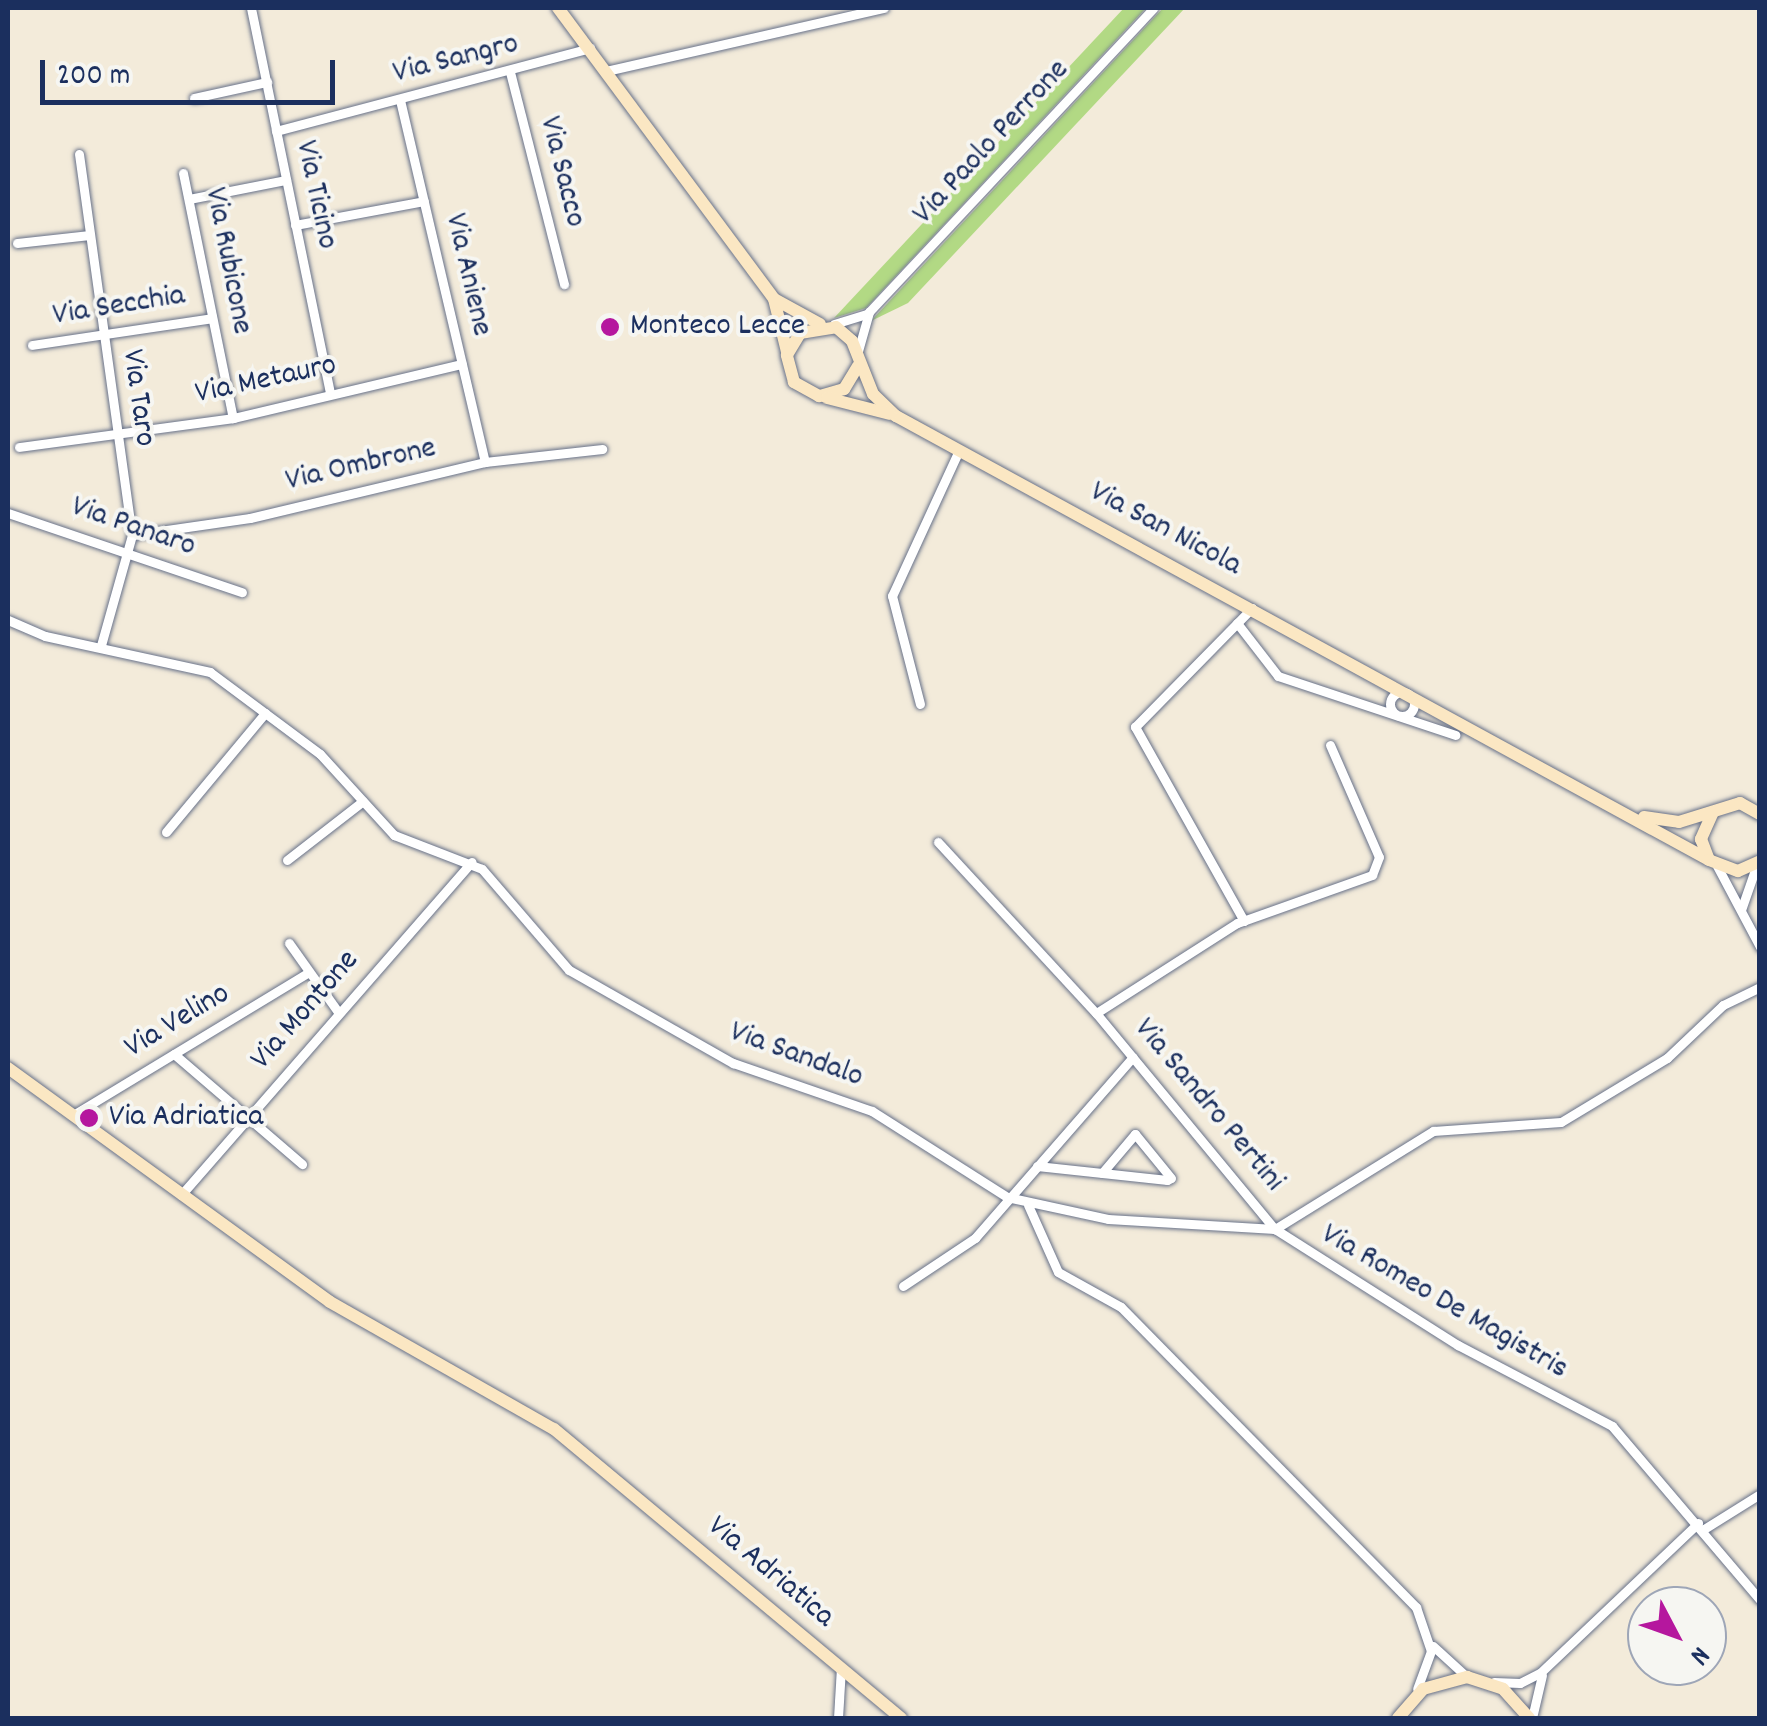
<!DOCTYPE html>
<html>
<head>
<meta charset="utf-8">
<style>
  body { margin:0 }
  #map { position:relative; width:1767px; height:1726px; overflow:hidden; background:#f3ebda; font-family:Dekko,sans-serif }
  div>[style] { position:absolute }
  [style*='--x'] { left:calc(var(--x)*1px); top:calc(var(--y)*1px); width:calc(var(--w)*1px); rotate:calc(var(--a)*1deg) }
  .green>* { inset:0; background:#b2d984 }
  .roads { filter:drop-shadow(0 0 2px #677189) drop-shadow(0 0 2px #677189) }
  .street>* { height:9px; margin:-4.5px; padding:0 4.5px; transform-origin:4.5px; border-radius:4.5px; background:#fff }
  .street>.ring { margin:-4.5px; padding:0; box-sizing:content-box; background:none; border:9px solid #fff; border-radius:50% }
  .secondary>* { height:12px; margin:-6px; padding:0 6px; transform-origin:6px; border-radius:6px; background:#fbe7c3 }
  .dots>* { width:28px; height:28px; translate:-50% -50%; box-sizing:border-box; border:5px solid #f6f6f2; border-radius:50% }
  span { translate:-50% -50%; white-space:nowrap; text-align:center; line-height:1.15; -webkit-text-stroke:8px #f6f6f2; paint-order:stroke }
  .street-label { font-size:32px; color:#1b2f5e }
  .poi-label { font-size:32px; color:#1b2f5e }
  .left { translate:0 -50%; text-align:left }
  .frame { position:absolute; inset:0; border:10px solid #1b2f5e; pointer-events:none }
  .north { position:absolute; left:1627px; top:1586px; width:100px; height:100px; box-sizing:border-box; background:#f6f6f2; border:2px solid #9ea6b7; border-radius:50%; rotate:131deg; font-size:28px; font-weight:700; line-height:40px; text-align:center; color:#1b2f5e }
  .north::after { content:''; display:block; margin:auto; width:35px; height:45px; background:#b5179e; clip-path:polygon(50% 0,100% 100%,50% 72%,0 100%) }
  .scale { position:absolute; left:40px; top:60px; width:295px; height:45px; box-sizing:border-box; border:5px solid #1b2f5e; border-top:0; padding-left:12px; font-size:30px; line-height:35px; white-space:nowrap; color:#1b2f5e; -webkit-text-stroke:8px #f6f6f2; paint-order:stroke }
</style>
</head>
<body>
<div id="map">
  <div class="green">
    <div style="clip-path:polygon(1124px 8px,1146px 8px,866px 308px,834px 318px)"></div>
    <div style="clip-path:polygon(1163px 8px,1185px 8px,908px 303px,871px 321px)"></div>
  </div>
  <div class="roads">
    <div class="street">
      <div style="--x:251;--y:8;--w:393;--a:78.4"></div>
      <div style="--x:606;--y:71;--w:285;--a:-12.8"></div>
      <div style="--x:510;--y:72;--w:219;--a:75.7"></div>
      <div style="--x:194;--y:98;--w:75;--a:-12.4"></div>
      <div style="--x:400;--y:100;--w:372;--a:76.8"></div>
      <div style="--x:276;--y:131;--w:325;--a:-14.8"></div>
      <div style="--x:79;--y:154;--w:385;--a:82.1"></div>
      <div style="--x:132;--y:535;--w:114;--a:105.7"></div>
      <div style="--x:183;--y:173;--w:250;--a:78.5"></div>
      <div style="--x:189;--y:199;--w:99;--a:-11.1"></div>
      <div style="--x:295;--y:225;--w:131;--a:-10.5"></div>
      <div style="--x:17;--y:243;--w:73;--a:-6.3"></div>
      <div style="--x:834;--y:324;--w:34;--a:-17"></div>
      <div style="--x:32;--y:345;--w:182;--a:-8.5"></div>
      <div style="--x:858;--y:351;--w:41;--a:-74.2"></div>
      <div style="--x:869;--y:312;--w:416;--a:-46.9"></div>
      <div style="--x:19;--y:447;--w:216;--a:-7.7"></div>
      <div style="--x:233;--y:418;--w:235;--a:-13.3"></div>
      <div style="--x:8;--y:513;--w:247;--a:18.7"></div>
      <div style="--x:132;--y:535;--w:119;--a:-8.2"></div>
      <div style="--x:250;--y:518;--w:242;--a:-13.4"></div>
      <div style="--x:485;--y:462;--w:118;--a:-6.3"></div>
      <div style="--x:8;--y:620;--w:40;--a:23.4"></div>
      <div style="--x:45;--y:636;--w:169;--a:12.3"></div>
      <div style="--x:210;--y:672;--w:137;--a:36.7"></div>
      <div style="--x:320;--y:754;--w:110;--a:47.6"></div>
      <div style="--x:394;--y:835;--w:94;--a:21.1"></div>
      <div style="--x:482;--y:869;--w:133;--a:49.3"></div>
      <div style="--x:569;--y:970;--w:189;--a:29.6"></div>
      <div style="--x:733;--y:1063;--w:147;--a:19.1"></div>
      <div style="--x:872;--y:1111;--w:160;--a:32.5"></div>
      <div style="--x:1007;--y:1197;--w:103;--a:12.3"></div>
      <div style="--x:1108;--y:1219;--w:167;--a:3.4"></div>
      <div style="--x:1275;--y:1229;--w:217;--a:32.4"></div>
      <div style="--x:1458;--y:1345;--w:174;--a:27.7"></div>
      <div style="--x:1612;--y:1426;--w:228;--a:49.6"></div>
      <div style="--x:1237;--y:623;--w:67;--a:52.3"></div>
      <div style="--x:1278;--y:676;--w:187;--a:18.4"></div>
      <div class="ring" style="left:1390px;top:692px;width:15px;height:15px"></div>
      <div style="--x:920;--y:704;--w:112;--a:-104.5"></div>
      <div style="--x:892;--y:596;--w:161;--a:-65.3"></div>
      <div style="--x:1330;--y:745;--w:122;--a:66.4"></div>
      <div style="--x:1379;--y:857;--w:19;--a:111"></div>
      <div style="--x:1372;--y:875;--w:143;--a:160.4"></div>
      <div style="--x:1237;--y:923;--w:167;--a:147.4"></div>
      <div style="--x:1096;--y:1013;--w:281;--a:50.4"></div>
      <div style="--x:1275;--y:1229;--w:186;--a:-31.8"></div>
      <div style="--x:1433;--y:1131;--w:128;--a:-4"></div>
      <div style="--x:1561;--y:1122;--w:124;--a:-31.1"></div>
      <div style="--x:1667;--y:1058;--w:77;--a:-43.4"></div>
      <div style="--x:1723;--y:1005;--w:41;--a:-25.9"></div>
      <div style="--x:166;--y:832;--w:155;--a:-50.2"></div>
      <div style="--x:938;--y:842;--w:233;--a:47.3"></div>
      <div style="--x:287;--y:860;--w:96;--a:-37.8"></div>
      <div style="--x:1717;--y:866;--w:92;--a:62"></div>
      <div style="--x:1741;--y:910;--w:49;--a:-70.8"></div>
      <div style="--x:1244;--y:921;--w:223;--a:-119.3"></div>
      <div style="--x:1135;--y:727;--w:167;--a:-45.5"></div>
      <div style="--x:289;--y:943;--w:85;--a:54.6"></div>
      <div style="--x:174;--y:1054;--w:169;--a:40.7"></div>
      <div style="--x:73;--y:1115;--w:276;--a:-31.2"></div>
      <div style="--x:1037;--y:1166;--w:131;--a:6.1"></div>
      <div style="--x:1167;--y:1180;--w:4;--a:-27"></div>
      <div style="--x:1171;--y:1178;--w:57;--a:-129.3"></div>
      <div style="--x:1135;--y:1134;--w:51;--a:130.2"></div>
      <div style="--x:181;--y:1195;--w:442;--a:-48.9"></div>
      <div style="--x:1028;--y:1205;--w:73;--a:65.9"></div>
      <div style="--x:1058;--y:1272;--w:72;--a:29.1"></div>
      <div style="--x:1121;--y:1307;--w:421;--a:45.5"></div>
      <div style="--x:1416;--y:1607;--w:46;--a:71.2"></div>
      <div style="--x:1431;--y:1651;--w:40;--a:110.2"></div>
      <div style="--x:903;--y:1286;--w:87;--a:-33.7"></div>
      <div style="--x:975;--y:1238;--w:240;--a:-48.9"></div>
      <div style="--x:1704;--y:1529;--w:66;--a:-32"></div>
      <div style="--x:1433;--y:1646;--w:46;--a:42.4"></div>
      <div style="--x:1494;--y:1682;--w:26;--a:2"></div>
      <div style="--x:1520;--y:1683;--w:22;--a:-27"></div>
      <div style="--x:1540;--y:1673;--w:218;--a:-43.5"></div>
      <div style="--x:838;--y:1718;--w:50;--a:-86.6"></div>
      <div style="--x:1532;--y:1718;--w:44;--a:-76.9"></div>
    </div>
    <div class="secondary">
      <div style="--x:558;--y:8;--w:362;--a:53.4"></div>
      <div style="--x:774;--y:299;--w:55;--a:76.2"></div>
      <div style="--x:776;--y:300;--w:50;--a:28.6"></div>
      <div style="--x:858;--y:366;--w:27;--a:121"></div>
      <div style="--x:844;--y:389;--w:26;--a:164"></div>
      <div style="--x:819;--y:396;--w:29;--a:-151"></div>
      <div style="--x:794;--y:382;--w:28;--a:-105"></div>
      <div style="--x:787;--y:355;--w:26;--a:-59"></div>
      <div style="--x:800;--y:333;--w:36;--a:-9"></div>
      <div style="--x:836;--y:327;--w:21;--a:41"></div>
      <div style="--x:852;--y:341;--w:57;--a:68.4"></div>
      <div style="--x:873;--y:394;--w:32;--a:44"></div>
      <div style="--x:896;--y:416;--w:926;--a:28.64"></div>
      <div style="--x:827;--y:398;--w:65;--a:14.3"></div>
      <div style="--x:1713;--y:812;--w:30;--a:114"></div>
      <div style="--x:1701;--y:839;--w:22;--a:69"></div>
      <div style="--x:1709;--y:860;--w:31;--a:21"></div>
      <div style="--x:1738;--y:871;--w:24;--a:-24"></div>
      <div style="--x:1644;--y:817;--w:35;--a:8"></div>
      <div style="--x:1679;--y:822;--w:64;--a:-17.3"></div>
      <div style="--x:1740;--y:803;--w:23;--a:29"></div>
      <div style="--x:8;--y:1068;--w:398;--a:36"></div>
      <div style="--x:330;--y:1302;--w:257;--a:29.6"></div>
      <div style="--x:554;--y:1429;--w:452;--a:39.8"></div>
      <div style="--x:1398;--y:1718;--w:38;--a:-49"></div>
      <div style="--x:1423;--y:1689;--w:46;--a:-15.3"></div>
      <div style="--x:1467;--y:1677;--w:38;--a:18"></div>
      <div style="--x:1503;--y:1689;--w:39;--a:48"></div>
    </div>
  </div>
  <div class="dots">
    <div style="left:610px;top:327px;background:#b5179e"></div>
    <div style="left:89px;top:1118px;background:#b5179e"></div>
  </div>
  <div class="street-label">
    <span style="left:456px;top:60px;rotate:-14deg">Via Sangro</span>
    <span style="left:992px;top:143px;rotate:-47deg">Via Paolo Perrone</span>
    <span style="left:561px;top:172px;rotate:76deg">Via Sacco</span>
    <span style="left:315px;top:195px;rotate:78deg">Via Ticino</span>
    <span style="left:227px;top:261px;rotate:79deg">Via Rubicone</span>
    <span style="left:467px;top:275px;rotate:77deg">Via Aniene</span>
    <span style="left:119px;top:307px;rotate:-9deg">Via Secchia</span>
    <span style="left:266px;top:381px;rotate:-12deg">Via Metauro</span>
    <span style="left:137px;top:398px;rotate:82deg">Via Taro</span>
    <span style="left:361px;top:466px;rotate:-13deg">Via Ombrone</span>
    <span style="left:133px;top:528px;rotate:19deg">Via Panaro</span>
    <span style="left:1165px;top:530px;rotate:28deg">Via San Nicola</span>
    <span style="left:306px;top:1011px;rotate:-49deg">Via Montone</span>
    <span style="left:178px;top:1022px;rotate:-31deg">Via Velino</span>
    <span style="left:796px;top:1056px;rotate:20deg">Via Sandalo</span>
    <span style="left:1208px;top:1106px;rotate:50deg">Via Sandro Pertini</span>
    <span style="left:1444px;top:1303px;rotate:30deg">Via Romeo De Magistris</span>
    <span style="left:770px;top:1573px;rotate:40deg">Via Adriatica</span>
  </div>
  <div class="poi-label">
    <span class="left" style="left:630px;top:327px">Monteco Lecce</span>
    <span class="left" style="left:109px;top:1118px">Via Adriatica</span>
  </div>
  <div class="frame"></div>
  <div class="north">N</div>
  <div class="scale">200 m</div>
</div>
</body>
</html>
